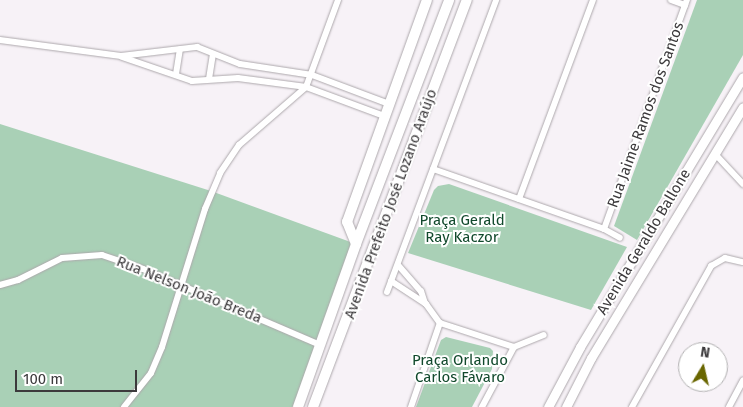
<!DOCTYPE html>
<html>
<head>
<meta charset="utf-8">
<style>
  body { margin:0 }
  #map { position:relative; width:743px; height:407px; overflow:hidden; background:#f7f2f7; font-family:"Fira Sans",sans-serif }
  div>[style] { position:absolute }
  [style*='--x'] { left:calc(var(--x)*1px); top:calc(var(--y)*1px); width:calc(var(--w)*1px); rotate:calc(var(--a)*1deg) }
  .green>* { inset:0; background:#a9d0b6 }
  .roads { filter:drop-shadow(0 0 1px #ada8ac) drop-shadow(0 0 1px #ada8ac) }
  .street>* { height:6px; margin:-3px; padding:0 3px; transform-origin:3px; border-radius:3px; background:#fff }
  .secondary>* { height:9px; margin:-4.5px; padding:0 4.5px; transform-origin:4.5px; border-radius:4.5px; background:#fff }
  .primary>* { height:10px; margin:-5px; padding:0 5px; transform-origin:5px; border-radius:5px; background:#fff }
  span { translate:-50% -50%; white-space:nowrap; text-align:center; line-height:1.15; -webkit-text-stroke:4px #fff; paint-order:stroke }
  .street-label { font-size:15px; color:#3c3a3c }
  .park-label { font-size:15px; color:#11492c }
  .north { position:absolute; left:678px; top:342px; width:50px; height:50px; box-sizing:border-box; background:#fff; border:1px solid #b1b0b1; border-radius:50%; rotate:9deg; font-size:14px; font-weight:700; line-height:20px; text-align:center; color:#3c3a3c }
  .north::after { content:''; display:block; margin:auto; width:18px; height:22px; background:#696600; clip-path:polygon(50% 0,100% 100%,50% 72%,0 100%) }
  .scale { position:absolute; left:15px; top:370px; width:122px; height:22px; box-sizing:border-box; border:2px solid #3c3a3c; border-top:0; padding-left:6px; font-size:15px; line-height:18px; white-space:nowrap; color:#3c3a3c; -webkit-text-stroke:4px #fff; paint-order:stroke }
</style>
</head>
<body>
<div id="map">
  <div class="green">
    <div style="clip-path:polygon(697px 0,743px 0,743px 55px,637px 240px,614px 226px)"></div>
    <div style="clip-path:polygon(0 124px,211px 191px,356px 244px,298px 407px,0 407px)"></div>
    <div style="clip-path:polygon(449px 184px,627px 247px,591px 310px,408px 253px,434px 190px,438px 186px)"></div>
    <div style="clip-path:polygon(446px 337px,490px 348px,493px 351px,492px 369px,472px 407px,416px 407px,441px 340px)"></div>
  </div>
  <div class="roads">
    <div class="street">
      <div style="--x:671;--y:0;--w:15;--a:20"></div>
      <div style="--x:0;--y:40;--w:122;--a:7.5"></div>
      <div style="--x:121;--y:56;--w:77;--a:-6.8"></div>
      <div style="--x:197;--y:47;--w:46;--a:21.6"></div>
      <div style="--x:240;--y:64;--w:73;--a:8.7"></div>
      <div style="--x:312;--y:75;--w:82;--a:20.6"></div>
      <div style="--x:122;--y:57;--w:74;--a:18.9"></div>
      <div style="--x:192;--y:81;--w:46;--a:-3.7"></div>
      <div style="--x:238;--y:78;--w:69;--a:7.5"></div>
      <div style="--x:306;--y:87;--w:83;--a:20.4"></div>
      <div style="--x:176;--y:74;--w:25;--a:-81"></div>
      <div style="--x:209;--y:79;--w:24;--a:-81"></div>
      <div style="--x:716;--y:155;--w:40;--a:47"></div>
      <div style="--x:433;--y:169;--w:181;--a:19.3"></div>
      <div style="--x:604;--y:229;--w:18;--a:29"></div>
      <div style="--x:519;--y:199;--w:212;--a:-69.6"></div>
      <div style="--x:604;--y:229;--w:244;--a:-70.1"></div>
      <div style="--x:398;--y:265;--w:35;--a:49"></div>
      <div style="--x:421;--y:291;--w:13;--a:72"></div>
      <div style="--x:391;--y:281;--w:42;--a:33.3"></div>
      <div style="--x:426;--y:304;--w:24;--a:54"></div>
      <div style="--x:440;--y:323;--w:78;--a:18"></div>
      <div style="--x:514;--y:347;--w:68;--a:118.1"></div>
      <div style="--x:0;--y:285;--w:19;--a:-16"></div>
      <div style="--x:18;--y:280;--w:49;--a:-26.6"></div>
      <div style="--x:62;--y:258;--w:40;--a:-4.3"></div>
      <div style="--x:102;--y:255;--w:43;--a:18.9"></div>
      <div style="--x:143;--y:269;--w:193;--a:23.2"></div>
      <div style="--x:387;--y:292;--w:312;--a:-69.5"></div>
      <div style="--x:514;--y:347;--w:32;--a:-22"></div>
      <div style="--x:124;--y:407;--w:43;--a:-51.5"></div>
      <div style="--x:151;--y:373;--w:28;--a:-67"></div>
      <div style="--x:162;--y:347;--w:145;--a:-72.7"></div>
      <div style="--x:205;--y:209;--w:39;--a:-67"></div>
      <div style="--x:220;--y:173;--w:34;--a:-56"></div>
      <div style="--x:239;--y:145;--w:89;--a:-40.9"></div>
      <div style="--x:306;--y:87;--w:93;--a:-69.8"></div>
      <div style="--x:411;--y:407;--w:89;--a:-71"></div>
      <div style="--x:632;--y:407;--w:162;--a:-60.7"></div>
      <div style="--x:711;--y:266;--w:16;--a:-30"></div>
      <div style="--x:725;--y:258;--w:18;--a:13"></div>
      <div style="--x:729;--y:407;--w:30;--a:-62"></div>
    </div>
    <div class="secondary">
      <div style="--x:548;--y:407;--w:68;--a:-61.9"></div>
      <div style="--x:580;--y:347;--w:315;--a:-58.9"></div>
      <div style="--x:566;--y:407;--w:55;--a:-63"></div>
      <div style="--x:591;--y:358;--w:293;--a:-58.8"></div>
    </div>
    <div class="primary">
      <div style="--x:356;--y:244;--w:24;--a:-112"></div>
      <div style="--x:347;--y:222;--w:236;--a:-70.2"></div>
      <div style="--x:298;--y:407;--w:173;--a:-70.4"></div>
      <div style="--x:356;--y:244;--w:261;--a:-69.1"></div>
      <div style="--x:313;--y:407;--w:435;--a:-69.3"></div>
    </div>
  </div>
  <div class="street-label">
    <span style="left:646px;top:115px;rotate:-70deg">Rua Jaime Ramos dos Santos</span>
    <span style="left:391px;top:204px;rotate:-70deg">Avenida Prefeito José Lozano Araújo</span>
    <span style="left:644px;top:242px;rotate:-59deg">Avenida Geraldo Ballone</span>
    <span style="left:189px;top:290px;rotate:22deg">Rua Nelson João Breda</span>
  </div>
  <div class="park-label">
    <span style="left:462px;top:229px">Praça Gerald<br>Ray Kaczor</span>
    <span style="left:460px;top:369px">Praça Orlando<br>Carlos Fávaro</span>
  </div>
  <div class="north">N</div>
  <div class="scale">100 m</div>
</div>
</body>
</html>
